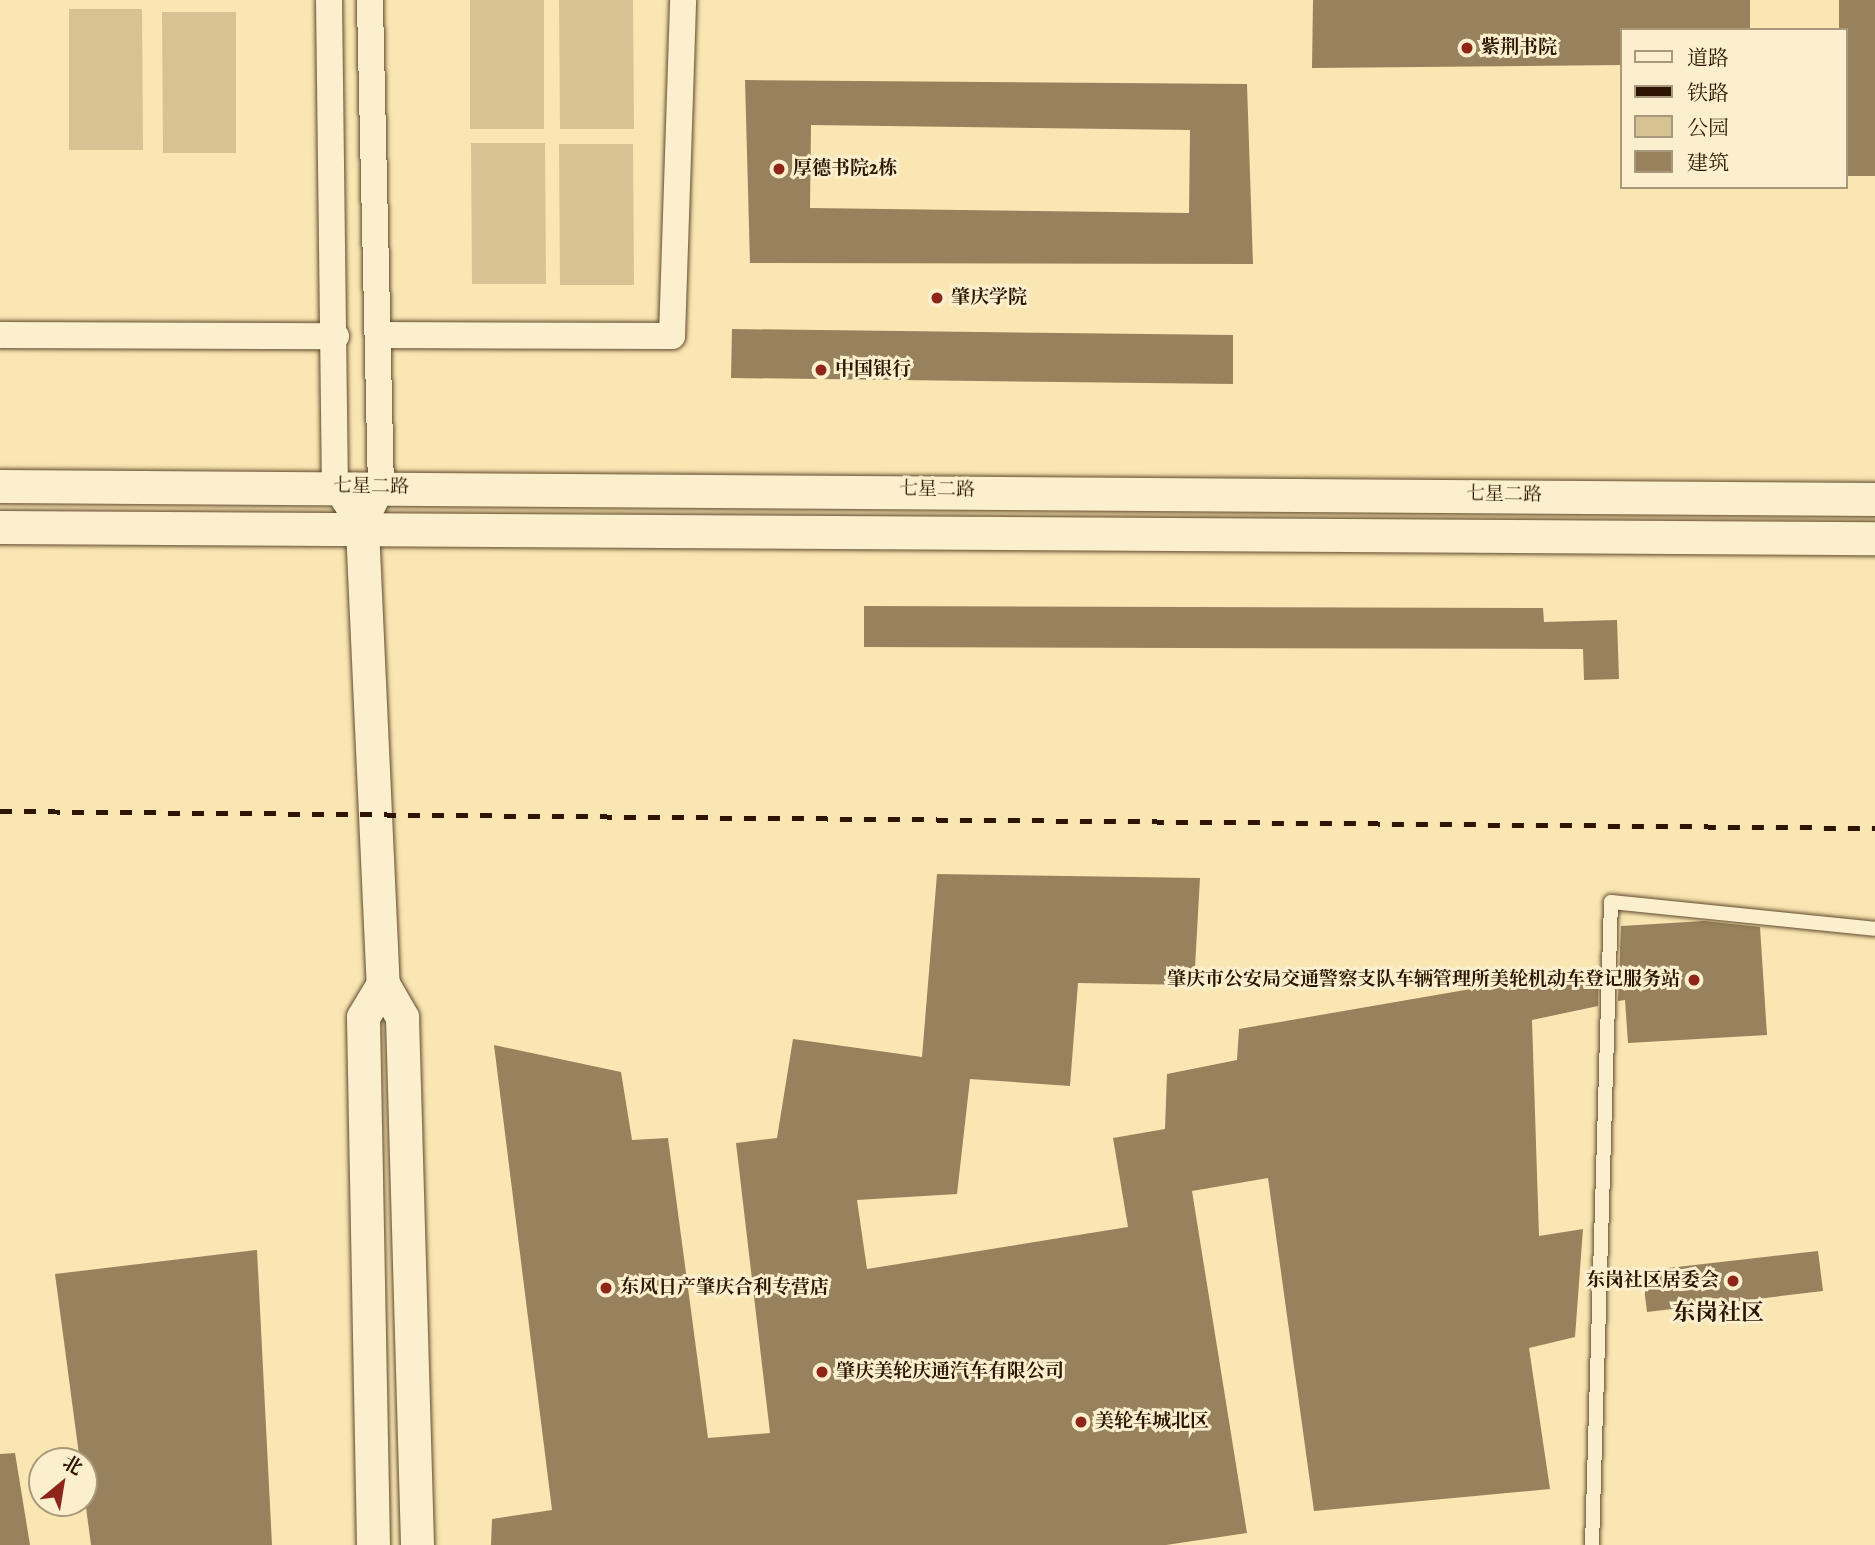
<!DOCTYPE html>
<html>
<head>
<meta charset="utf-8">
<style>
  body { margin:0 }
  #map { position:relative; width:1875px; height:1545px; overflow:hidden; background:#f9e6b2; font-family:Alegreya,"Noto Serif SC",serif }
  div>[style] { position:absolute }
  [style*='--x'] { left:calc(var(--x)*1px); top:calc(var(--y)*1px); width:calc(var(--w)*1px); rotate:calc(var(--a)*1deg) }
  .green>* { inset:0; background:#d6c394 }
  .building>* { inset:0; background:#97825d }
  .roads { filter:drop-shadow(0 0 2px #604a2d) drop-shadow(0 0 2px #604a2d) }
  .service>* { height:14px; margin:-7px; padding:0 7px; transform-origin:7px; border-radius:7px; background:#fbefcd }
  .minor>* { height:26px; margin:-13px; padding:0 13px; transform-origin:13px; border-radius:13px; background:#fbefcd }
  .tertiary>* { height:33px; margin:-16.5px; padding:0 16.5px; transform-origin:16.5px; border-radius:16.5px; background:#fbefcd }
  .rail>* { height:5px; margin-top:-2.5px; transform-origin:0; background:repeating-linear-gradient(90deg,#2d1601 0 12px,transparent 0 24px) }
  .dots>* { width:19px; height:19px; translate:-50% -50%; box-sizing:border-box; border:4px solid #fbefcd; border-radius:50% }
  span { translate:-50% -50%; white-space:nowrap; text-align:center; line-height:1.15; -webkit-text-stroke:6px #fbefcd; paint-order:stroke }
  .poi-label { font-size:19px; color:#2d1601; font-weight:700 }
  .left { translate:0 -50%; text-align:left }
  .right { translate:-100% -50%; text-align:right }
  .street-label { font-size:19px; color:#2d1601 }
  .quarter-label { font-size:23px; color:#2d1601; font-weight:700 }
  .legend { position:absolute; left:1620px; top:28px; width:228px; height:161px; box-sizing:border-box; background:#fbefcd; border:2px solid #a9987b; margin:0; padding:9px 12px; list-style:none; font-size:21px; color:#2d1601 }
  .legend li { display:flex; align-items:center; gap:14px; height:35px }
  .legend b { width:35px; border:2px solid #a9987b }
  .north { position:absolute; left:28px; top:1447px; width:70px; height:70px; box-sizing:border-box; background:#fbefcd; border:2px solid #a9987b; border-radius:50%; rotate:30deg; font-size:19px; font-weight:700; line-height:28px; text-align:center; color:#2d1601 }
  .north::after { content:''; display:block; margin:auto; width:24px; height:32px; background:#8f2418; clip-path:polygon(50% 0,100% 100%,50% 72%,0 100%) }
</style>
</head>
<body>
<div id="map">
  <div class="green">
    <div style="clip-path:polygon(470px 0,544px 0,544px 129px,470px 129px)"></div>
    <div style="clip-path:polygon(559px 0,633px 0,634px 129px,560px 129px)"></div>
    <div style="clip-path:polygon(69px 9px,142px 9px,143px 150px,69px 150px)"></div>
    <div style="clip-path:polygon(162px 12px,236px 12px,236px 153px,163px 153px)"></div>
    <div style="clip-path:polygon(471px 143px,545px 143px,546px 284px,472px 284px)"></div>
    <div style="clip-path:polygon(559px 144px,633px 144px,634px 285px,560px 285px)"></div>
  </div>
  <div class="building">
    <div style="clip-path:polygon(1313px 0,1750px 0,1750px 30px,1621px 30px,1621px 65px,1312px 68px)"></div>
    <div style="clip-path:polygon(1839px 0,1875px 0,1875px 176px,1845px 176px,1845px 30px,1839px 30px)"></div>
    <div style="clip-path:polygon(evenodd,745px 80px,1247px 84px,1253px 264px,750px 263px,745px 80px,811px 125px,1190px 130px,1189px 213px,810px 208px,811px 125px)"></div>
    <div style="clip-path:polygon(732px 329px,1233px 335px,1233px 384px,731px 378px)"></div>
    <div style="clip-path:polygon(864px 606px,1543px 608px,1544px 622px,1617px 620px,1619px 679px,1584px 680px,1583px 649px,864px 647px)"></div>
    <div style="clip-path:polygon(937px 874px,1200px 878px,1194px 985px,1078px 983px,1070px 1086px,970px 1079px,957px 1194px,857px 1200px,867px 1269px,1128px 1227px,1113px 1138px,1165px 1129px,1167px 1074px,1237px 1060px,1239px 1029px,1599px 967px,1598px 1006px,1532px 1020px,1539px 1236px,1583px 1229px,1575px 1337px,1529px 1348px,1550px 1489px,1314px 1511px,1268px 1178px,1192px 1191px,1247px 1533px,1166px 1545px,491px 1545px,492px 1519px,552px 1510px,494px 1045px,621px 1072px,632px 1140px,668px 1138px,708px 1438px,770px 1433px,736px 1143px,777px 1138px,793px 1039px,922px 1057px)"></div>
    <div style="clip-path:polygon(1704px 921px,1760px 927px,1767px 1035px,1628px 1043px,1625px 1000px,1618px 1001px,1621px 926px)"></div>
    <div style="clip-path:polygon(257px 1250px,272px 1545px,91px 1545px,55px 1274px)"></div>
    <div style="clip-path:polygon(1818px 1251px,1823px 1291px,1647px 1312px,1642px 1271px)"></div>
    <div style="clip-path:polygon(15px 1453px,30px 1545px,0 1545px,0 1454px)"></div>
  </div>
  <div class="roads">
    <div class="service">
      <div style="--x:1592;--y:1545;--w:643;--a:-88.31"></div>
      <div style="--x:1611;--y:902;--w:265;--a:5.8"></div>
    </div>
    <div class="minor">
      <div style="--x:329;--y:0;--w:486;--a:89.3"></div>
      <div style="--x:335;--y:486;--w:50;--a:57.3"></div>
      <div style="--x:0;--y:335;--w:336;--a:0.2"></div>
      <div style="--x:378;--y:335;--w:294;--a:0.2"></div>
      <div style="--x:672;--y:336;--w:336;--a:-88.1"></div>
      <div style="--x:362;--y:528;--w:43;--a:-64"></div>
      <div style="--x:381;--y:489;--w:489;--a:-91.3"></div>
    </div>
    <div class="tertiary">
      <div style="--x:0;--y:486;--w:1875;--a:0.4"></div>
      <div style="--x:0;--y:527;--w:1875;--a:0.34"></div>
      <div style="--x:362;--y:528;--w:456;--a:87.4"></div>
      <div style="--x:383;--y:984;--w:38;--a:60"></div>
      <div style="--x:402;--y:1017;--w:528;--a:88.37"></div>
      <div style="--x:373;--y:1545;--w:528;--a:-91.09"></div>
      <div style="--x:363;--y:1017;--w:39;--a:-59"></div>
    </div>
  </div>
  <div class="rail">
    <div style="--x:0;--y:811;--w:1875;--a:0.52"></div>
  </div>
  <div class="dots">
    <div style="left:1467px;top:48px;background:#8f2418"></div>
    <div style="left:779px;top:169px;background:#8f2418"></div>
    <div style="left:937px;top:298px;background:#8f2418"></div>
    <div style="left:821px;top:370px;background:#8f2418"></div>
    <div style="left:1694px;top:980px;background:#8f2418"></div>
    <div style="left:1733px;top:1281px;background:#8f2418"></div>
    <div style="left:606px;top:1288px;background:#8f2418"></div>
    <div style="left:822px;top:1372px;background:#8f2418"></div>
    <div style="left:1081px;top:1422px;background:#8f2418"></div>
  </div>
  <div class="poi-label">
    <span class="left" style="left:1481px;top:48px">紫荆书院</span>
    <span class="left" style="left:793px;top:169px">厚德书院2栋</span>
    <span class="left" style="left:951px;top:298px">肇庆学院</span>
    <span class="left" style="left:835px;top:370px">中国银行</span>
    <span class="right" style="left:1680px;top:980px">肇庆市公安局交通警察支队车辆管理所美轮机动车登记服务站</span>
    <span class="right" style="left:1719px;top:1281px">东岗社区居委会</span>
    <span class="left" style="left:620px;top:1288px">东风日产肇庆合利专营店</span>
    <span class="left" style="left:836px;top:1372px">肇庆美轮庆通汽车有限公司</span>
    <span class="left" style="left:1095px;top:1422px">美轮车城北区</span>
  </div>
  <div class="street-label">
    <span style="left:371px;top:487px;rotate:1deg">七星二路</span>
    <span style="left:937px;top:490px;rotate:1deg">七星二路</span>
    <span style="left:1504px;top:495px;rotate:1deg">七星二路</span>
  </div>
  <div class="quarter-label">
    <span style="left:1718px;top:1313px">东岗社区</span>
  </div>
  <ul class="legend">
  <li><b style="height:9px;background:#fbefcd"></b>道路</li>
  <li><b style="height:9px;background:#2d1601"></b>铁路</li>
  <li><b style="height:19px;background:#d6c394"></b>公园</li>
  <li><b style="height:19px;background:#97825d"></b>建筑</li>
  </ul>
  <div class="north">北</div>
</div>
</body>
</html>
